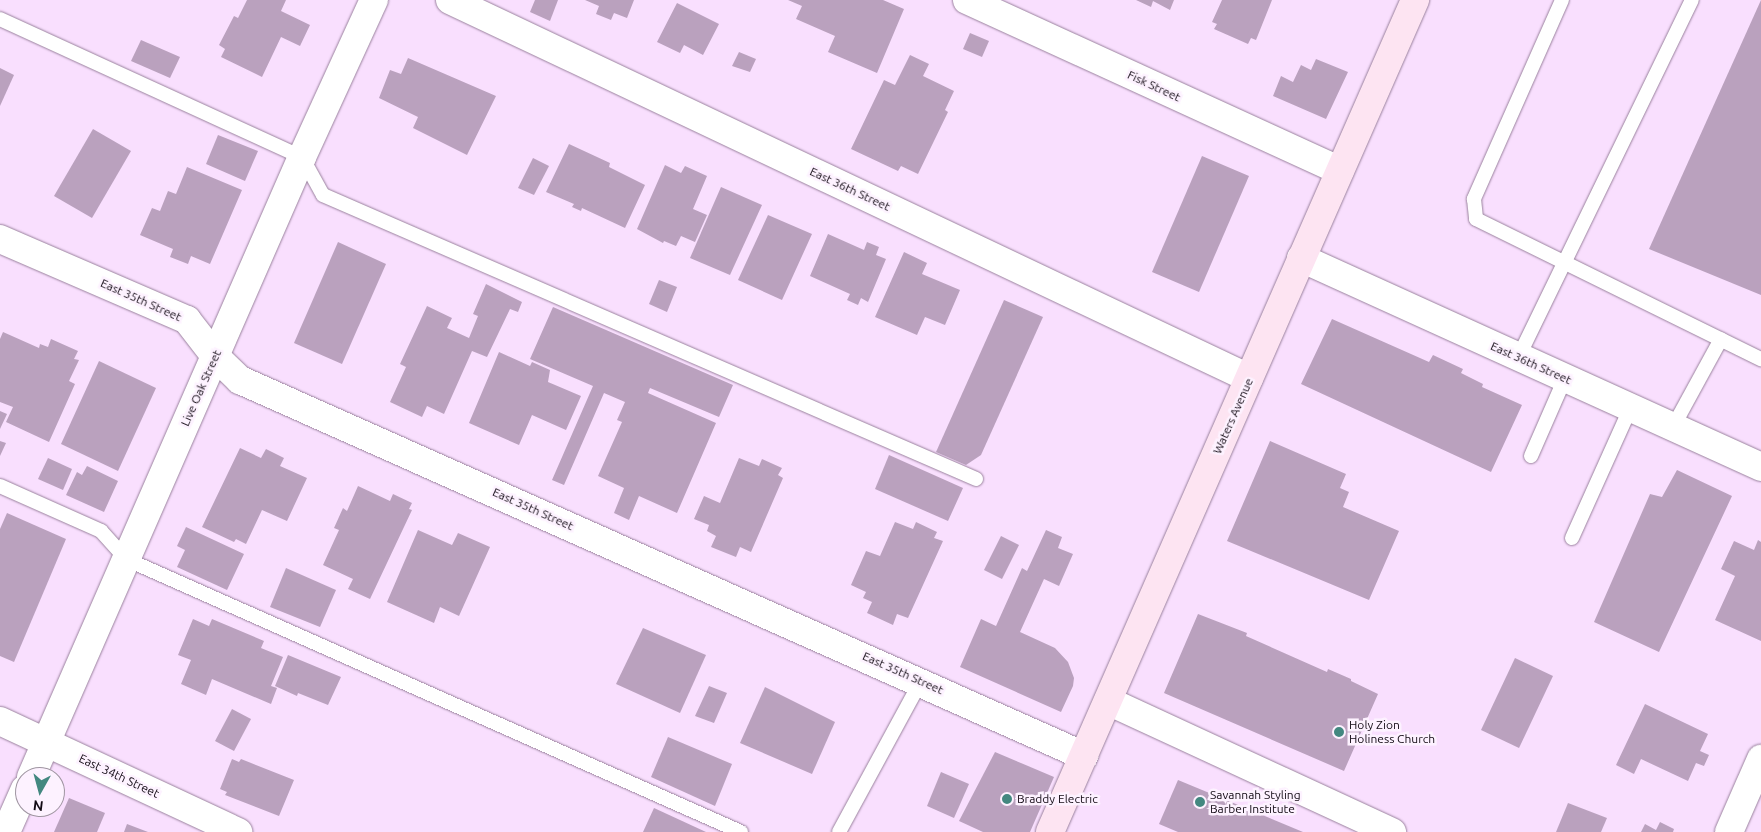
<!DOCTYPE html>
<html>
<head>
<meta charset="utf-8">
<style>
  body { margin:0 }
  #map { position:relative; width:1761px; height:832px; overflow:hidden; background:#f9dffe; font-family:Ubuntu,sans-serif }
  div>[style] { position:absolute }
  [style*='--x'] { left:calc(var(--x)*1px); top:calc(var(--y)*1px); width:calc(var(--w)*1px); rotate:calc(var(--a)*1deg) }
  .building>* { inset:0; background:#baa1be }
  .roads { filter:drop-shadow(0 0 1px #99819d) drop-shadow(0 0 1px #99819d) }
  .service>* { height:14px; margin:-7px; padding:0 7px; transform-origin:7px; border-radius:7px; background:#fff }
  .minor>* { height:28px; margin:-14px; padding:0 14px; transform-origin:14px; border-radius:14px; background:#fff }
  .secondary>* { height:28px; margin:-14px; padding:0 14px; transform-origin:14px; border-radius:14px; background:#fde4f2 }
  .dots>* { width:14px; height:14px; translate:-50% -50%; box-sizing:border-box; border:2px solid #fdf2ff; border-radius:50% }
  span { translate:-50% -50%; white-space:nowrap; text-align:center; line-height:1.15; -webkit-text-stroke:5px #fdf2ff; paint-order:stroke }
  .street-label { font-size:12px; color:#120a14 }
  .poi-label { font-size:12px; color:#120a14 }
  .left { translate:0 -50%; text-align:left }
  .north { position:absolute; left:15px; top:767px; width:50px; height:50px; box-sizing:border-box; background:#fdf2ff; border:1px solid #9f95a1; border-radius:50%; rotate:187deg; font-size:14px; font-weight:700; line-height:20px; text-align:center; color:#120a14 }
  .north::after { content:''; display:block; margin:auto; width:18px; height:22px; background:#438880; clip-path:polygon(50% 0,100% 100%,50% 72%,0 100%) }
</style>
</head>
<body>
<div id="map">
  <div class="building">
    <div style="clip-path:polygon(247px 0,286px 0,281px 11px,310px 25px,300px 46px,281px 37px,262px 77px,221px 57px,225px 49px,219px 45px,234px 16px,238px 18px)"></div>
    <div style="clip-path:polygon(535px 0,558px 0,550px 21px,530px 12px)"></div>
    <div style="clip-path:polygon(585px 0,634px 0,627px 18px,614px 13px,611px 20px,596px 14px,599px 6px)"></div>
    <div style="clip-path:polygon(788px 0,883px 0,904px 9px,877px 73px,828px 52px,835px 36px,796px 19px,802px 6px)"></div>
    <div style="clip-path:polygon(1136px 0,1174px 0,1170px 10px,1153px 1px,1151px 7px)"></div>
    <div style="clip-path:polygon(1222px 0,1272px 0,1256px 40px,1251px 38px,1248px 44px,1214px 29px,1217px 24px,1212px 22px)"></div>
    <div style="clip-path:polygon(1761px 0,1761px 295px,1649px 249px)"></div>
    <div style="clip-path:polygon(677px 3px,719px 24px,703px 55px,684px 45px,680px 53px,657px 42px)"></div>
    <div style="clip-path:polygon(970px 33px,989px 41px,982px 57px,963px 49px)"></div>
    <div style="clip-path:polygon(141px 40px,180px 57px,170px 78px,131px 61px)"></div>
    <div style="clip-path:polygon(739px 52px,756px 59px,750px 72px,732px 66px)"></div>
    <div style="clip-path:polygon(910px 55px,929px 64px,923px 76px,954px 91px,945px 110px,948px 112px,918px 174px,901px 166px,898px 171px,851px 149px,884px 80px,895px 85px)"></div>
    <div style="clip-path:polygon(408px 58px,496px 96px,467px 155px,413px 128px,418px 117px,379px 98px,390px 70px,401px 74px)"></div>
    <div style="clip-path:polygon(1316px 59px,1348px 72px,1326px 119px,1273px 96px,1281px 76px,1293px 82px,1301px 65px,1311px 70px)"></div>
    <div style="clip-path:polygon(0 68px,14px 75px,0 106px)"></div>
    <div style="clip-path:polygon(93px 129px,131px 151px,92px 218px,54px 196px)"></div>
    <div style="clip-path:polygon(218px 135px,258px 151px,245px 181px,206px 164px)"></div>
    <div style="clip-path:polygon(569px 144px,610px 163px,609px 167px,645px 185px,625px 228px,582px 208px,581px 211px,572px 207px,574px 204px,546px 192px)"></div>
    <div style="clip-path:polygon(1202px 156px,1249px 176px,1199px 292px,1152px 272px)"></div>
    <div style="clip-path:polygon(533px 158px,549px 166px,534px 195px,518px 188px)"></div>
    <div style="clip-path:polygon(665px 165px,681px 173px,685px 166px,707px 176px,693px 209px,707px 215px,695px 242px,681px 236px,676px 246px,664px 241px,663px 243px,637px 229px)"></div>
    <div style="clip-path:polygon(187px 167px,242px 190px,210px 264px,191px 256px,188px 264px,170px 257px,173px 249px,140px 235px,152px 208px,160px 211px,168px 191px,176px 194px)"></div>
    <div style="clip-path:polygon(721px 187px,762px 205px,730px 275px,690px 258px)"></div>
    <div style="clip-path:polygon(768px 215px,812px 234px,782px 300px,738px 280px)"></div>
    <div style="clip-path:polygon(828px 234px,864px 250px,867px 242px,879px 247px,876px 255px,886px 259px,868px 302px,861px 298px,858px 305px,847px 300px,850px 294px,810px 276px)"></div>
    <div style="clip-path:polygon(338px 242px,386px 264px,342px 364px,294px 343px)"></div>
    <div style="clip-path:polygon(904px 252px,927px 263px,922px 274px,960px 290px,945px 325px,925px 317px,917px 335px,875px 317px)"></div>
    <div style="clip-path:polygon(659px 280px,677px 287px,667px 312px,649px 304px)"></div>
    <div style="clip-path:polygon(486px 284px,522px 302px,518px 312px,510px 309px,487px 357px,472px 351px,444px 414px,427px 406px,422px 417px,390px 402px,406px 367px,400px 364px,427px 306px,452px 318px,447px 328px,469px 338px,478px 316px,473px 314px)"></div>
    <div style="clip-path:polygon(1004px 300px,1043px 317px,981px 455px,966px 465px,936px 452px)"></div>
    <div style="clip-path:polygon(553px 307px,733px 385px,719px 417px,650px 388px,648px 393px,716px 423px,677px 513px,639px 496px,629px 520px,614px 513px,624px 488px,598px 476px,622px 422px,617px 420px,625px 402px,604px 393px,564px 485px,552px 480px,593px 386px,530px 359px)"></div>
    <div style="clip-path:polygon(1332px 319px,1429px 362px,1433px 355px,1463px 369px,1461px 373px,1483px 384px,1482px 387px,1522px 405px,1491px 472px,1301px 384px)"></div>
    <div style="clip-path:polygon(3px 332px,39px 348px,40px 344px,48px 347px,51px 339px,78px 351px,74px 359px,79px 360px,69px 381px,75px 384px,49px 442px,6px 422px,13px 407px,0 402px,0 339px)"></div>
    <div style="clip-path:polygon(499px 352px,530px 366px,532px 362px,550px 370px,548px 382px,581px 396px,566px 430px,532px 415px,519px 445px,469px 423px)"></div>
    <div style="clip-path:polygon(99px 361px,156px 388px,118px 471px,61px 444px)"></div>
    <div style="clip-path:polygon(0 411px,7px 414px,0 429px)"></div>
    <div style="clip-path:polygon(0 441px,6px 443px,0 456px)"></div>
    <div style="clip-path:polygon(1270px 441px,1346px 474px,1340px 488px,1349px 492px,1343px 507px,1399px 531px,1369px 600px,1227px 541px)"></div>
    <div style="clip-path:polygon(240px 448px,261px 458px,266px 449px,284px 458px,280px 466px,307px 478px,287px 521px,262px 510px,246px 544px,236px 539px,234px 542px,202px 527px)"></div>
    <div style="clip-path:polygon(889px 455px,963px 488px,948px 521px,875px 489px)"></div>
    <div style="clip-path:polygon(48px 458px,72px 469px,63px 490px,38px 479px)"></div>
    <div style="clip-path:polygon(739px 458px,759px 466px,762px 459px,782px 468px,778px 475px,783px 478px,751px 552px,740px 547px,736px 557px,711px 547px,716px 536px,707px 531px,709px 525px,694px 519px,704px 496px,720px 503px)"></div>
    <div style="clip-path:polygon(87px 466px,118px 481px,104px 512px,66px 495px,77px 472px,82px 475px)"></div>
    <div style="clip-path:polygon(1677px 470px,1732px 496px,1659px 652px,1594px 622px,1650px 494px,1662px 497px)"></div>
    <div style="clip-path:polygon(358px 486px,390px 501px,393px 494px,412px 503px,409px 509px,412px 510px,370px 599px,348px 589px,353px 579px,323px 565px,339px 530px,334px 528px,343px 508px,347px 511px)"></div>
    <div style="clip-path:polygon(7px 513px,66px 539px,14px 662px,0 656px,0 529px)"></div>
    <div style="clip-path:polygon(895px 522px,913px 529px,916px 522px,937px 532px,934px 538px,943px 541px,908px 618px,897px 614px,893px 625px,867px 613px,872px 602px,863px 598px,866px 592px,851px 585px,866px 551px,880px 556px)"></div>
    <div style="clip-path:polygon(186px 527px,244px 554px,227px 590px,177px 567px,185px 550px,177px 546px)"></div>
    <div style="clip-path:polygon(418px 530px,452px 545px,458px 533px,490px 547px,459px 616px,440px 607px,434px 623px,387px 602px)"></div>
    <div style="clip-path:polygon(1046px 530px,1062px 537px,1058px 548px,1073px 554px,1059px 586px,1044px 579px,1020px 632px,1055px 648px,1068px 662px,1074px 678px,1073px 686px,1061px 712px,960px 667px,981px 619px,996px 626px,1022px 568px,1027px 571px)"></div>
    <div style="clip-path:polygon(1001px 536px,1019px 545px,1002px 579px,984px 570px)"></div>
    <div style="clip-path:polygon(1758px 540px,1761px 542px,1761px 641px,1715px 620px,1735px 576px,1721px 569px,1734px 541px,1754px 550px)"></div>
    <div style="clip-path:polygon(286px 568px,336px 590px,320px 627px,270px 607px)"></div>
    <div style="clip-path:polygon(1198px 614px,1247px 633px,1246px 636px,1327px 672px,1328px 669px,1351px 679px,1351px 681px,1378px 694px,1344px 771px,1164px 693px)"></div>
    <div style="clip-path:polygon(193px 619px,209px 626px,212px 619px,264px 641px,261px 648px,283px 657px,271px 686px,277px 688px,271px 704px,212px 679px,206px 695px,181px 684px,191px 660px,178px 655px)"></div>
    <div style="clip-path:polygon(643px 628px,706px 655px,680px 713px,616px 684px)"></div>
    <div style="clip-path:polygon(288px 655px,341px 677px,328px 705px,298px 693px,297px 696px,275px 686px)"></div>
    <div style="clip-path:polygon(1515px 658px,1553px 676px,1519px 748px,1481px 730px)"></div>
    <div style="clip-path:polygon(709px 686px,727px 693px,714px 723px,695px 716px)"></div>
    <div style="clip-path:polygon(765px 687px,835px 722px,812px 774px,740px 743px)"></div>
    <div style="clip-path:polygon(1645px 704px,1708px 734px,1700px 751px,1709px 755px,1704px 766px,1696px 763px,1688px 781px,1641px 759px,1634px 774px,1616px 765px)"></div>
    <div style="clip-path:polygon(232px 709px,251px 719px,234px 751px,215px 741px)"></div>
    <div style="clip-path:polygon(668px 737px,732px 764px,715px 806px,651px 777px)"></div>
    <div style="clip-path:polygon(995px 752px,1054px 777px,1030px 832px,983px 832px,959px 821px)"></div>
    <div style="clip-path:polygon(232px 759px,239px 762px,241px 759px,294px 780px,279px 816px,225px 795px,227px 792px,220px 789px)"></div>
    <div style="clip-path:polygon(941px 772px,969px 784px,954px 818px,927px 806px)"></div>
    <div style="clip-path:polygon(1178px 780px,1303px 832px,1178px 832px,1159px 824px)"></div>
    <div style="clip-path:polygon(69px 798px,105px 813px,97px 832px,54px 832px)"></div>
    <div style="clip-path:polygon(1568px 803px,1607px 818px,1601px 832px,1556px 832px)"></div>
    <div style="clip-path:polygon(654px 808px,706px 832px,643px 832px)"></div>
    <div style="clip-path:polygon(1660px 822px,1674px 829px,1673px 832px,1641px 832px,1645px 824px,1656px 830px)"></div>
    <div style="clip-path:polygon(127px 824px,148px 832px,124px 832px)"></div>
  </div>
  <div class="roads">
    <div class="service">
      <div style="--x:1562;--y:0;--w:218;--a:113.9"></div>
      <div style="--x:1474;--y:199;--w:20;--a:84"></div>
      <div style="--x:1476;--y:219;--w:318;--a:26.2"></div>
      <div style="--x:0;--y:19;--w:332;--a:24.6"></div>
      <div style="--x:302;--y:157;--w:43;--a:61.1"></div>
      <div style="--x:323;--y:195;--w:712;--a:23.5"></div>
      <div style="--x:1518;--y:358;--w:398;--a:-64.1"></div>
      <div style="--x:1673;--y:427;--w:100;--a:-61.4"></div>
      <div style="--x:1531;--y:456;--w:85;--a:-66.4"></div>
      <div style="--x:0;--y:486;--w:111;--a:24"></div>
      <div style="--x:101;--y:531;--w:38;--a:48"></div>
      <div style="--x:126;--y:559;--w:673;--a:23.94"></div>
      <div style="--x:1572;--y:538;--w:141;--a:-65.8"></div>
      <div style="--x:839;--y:832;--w:172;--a:-61.5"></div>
    </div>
    <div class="minor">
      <div style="--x:450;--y:0;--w:884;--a:25.32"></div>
      <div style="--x:967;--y:0;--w:410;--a:24.6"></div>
      <div style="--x:0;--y:239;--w:204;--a:23.4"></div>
      <div style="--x:187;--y:320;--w:46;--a:52.1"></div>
      <div style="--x:215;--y:356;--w:35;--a:44"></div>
      <div style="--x:240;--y:380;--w:924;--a:24.01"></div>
      <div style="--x:1301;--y:258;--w:505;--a:24.43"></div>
      <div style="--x:1108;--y:701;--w:313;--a:24.8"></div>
      <div style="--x:0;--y:721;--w:263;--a:25"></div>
      <div style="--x:31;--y:777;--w:677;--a:-66.39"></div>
      <div style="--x:302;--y:157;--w:173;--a:-65.4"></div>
      <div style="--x:6;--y:832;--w:47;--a:-66.2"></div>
      <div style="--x:1729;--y:832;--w:80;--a:-66.3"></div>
    </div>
    <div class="secondary">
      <div style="--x:1050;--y:832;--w:909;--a:-66.31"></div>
    </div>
  </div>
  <div class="dots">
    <div style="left:1339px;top:732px;background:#438880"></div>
    <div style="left:1007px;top:799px;background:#438880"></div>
    <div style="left:1200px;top:802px;background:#438880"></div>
  </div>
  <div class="street-label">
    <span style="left:1154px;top:86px;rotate:25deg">Fisk Street</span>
    <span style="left:850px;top:189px;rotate:25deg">East 36th Street</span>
    <span style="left:141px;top:300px;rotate:24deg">East 35th Street</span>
    <span style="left:1531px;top:363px;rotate:24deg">East 36th Street</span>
    <span style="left:201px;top:388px;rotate:-66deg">Live Oak Street</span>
    <span style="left:1233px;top:416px;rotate:-66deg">Waters Avenue</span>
    <span style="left:533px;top:509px;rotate:24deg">East 35th Street</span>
    <span style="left:903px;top:673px;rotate:24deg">East 35th Street</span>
    <span style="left:119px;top:776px;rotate:25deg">East 34th Street</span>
  </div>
  <div class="poi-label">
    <span class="left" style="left:1349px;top:732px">Holy Zion<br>Holiness Church</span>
    <span class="left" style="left:1210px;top:802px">Savannah Styling<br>Barber Institute</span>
    <span class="left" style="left:1017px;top:799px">Braddy Electric</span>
  </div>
  <div class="north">N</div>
</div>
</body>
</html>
